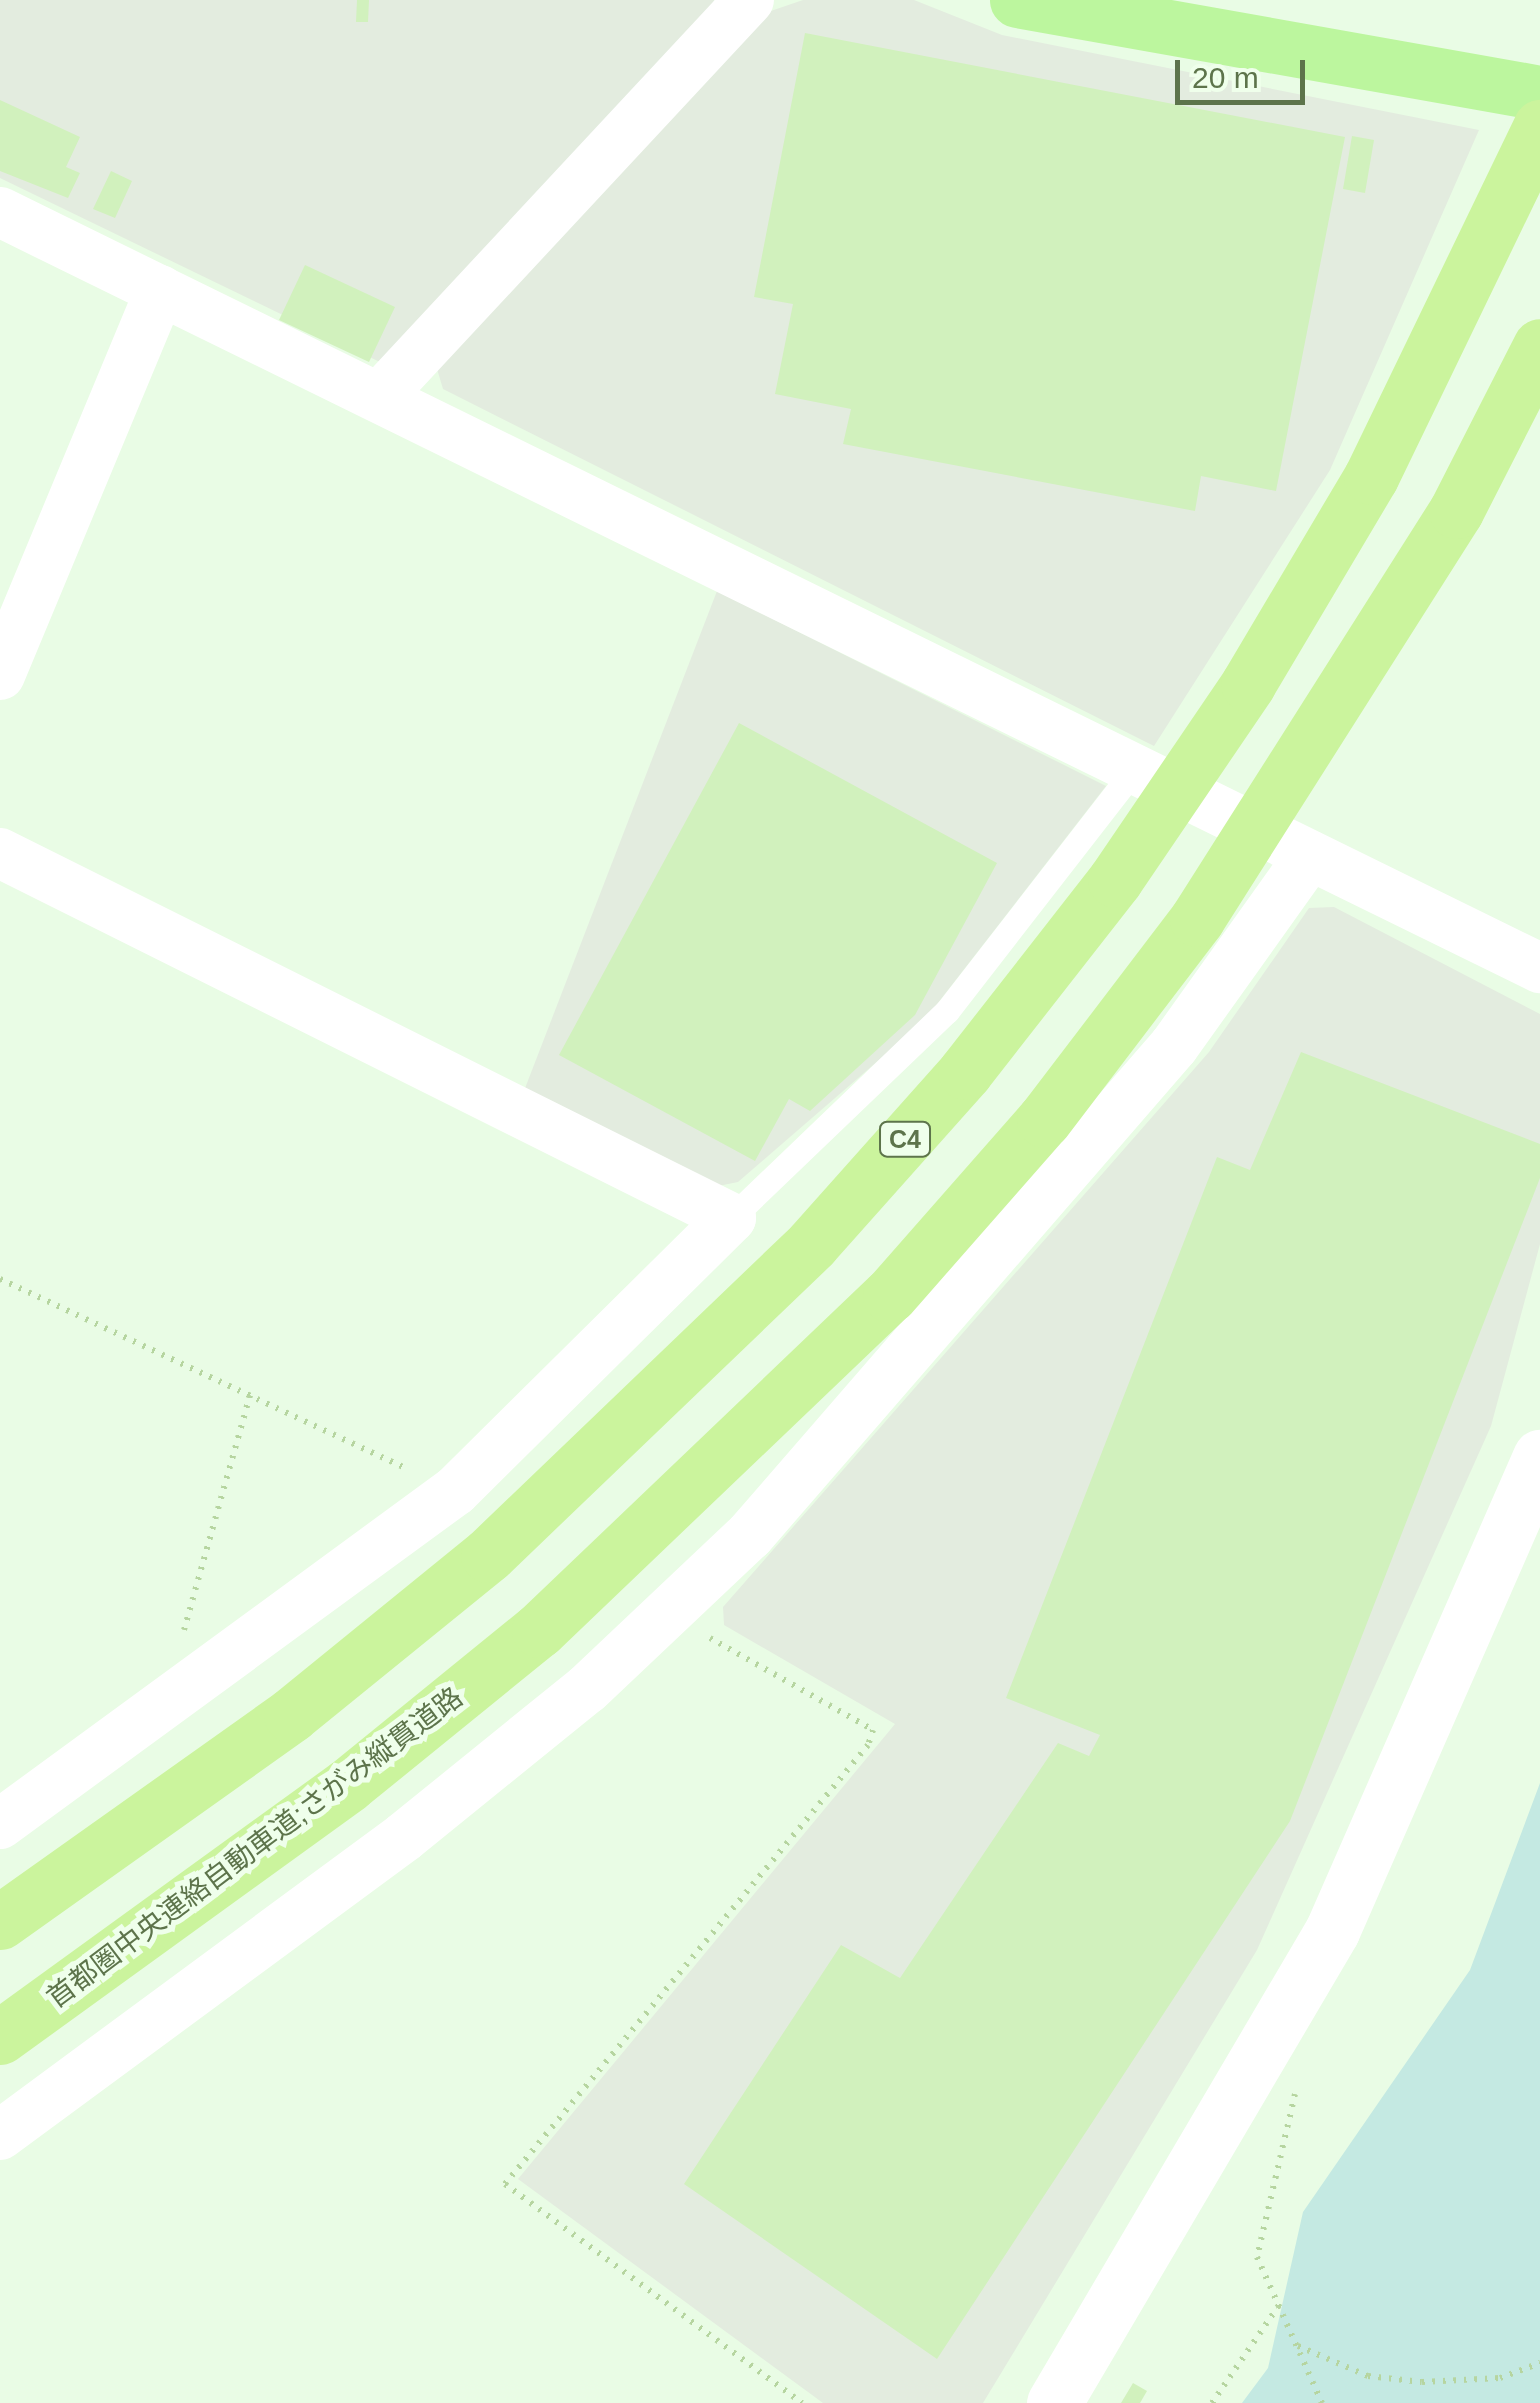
<!DOCTYPE html>
<html>
<head>
<meta charset="utf-8">
<style>
  body { margin:0 }
  #map { position:relative; width:1540px; height:2403px; overflow:hidden; background:#e9fce5; font-family:Arial,"Noto Sans JP",sans-serif }
  div>[style] { position:absolute }
  [style*='--x'] { left:calc(var(--x)*1px); top:calc(var(--y)*1px); width:calc(var(--w)*1px); rotate:calc(var(--a)*1deg) }
  .industrial>* { inset:0; background:#e3ecdf }
  .green>* { inset:0; background:#c4e9e2 }
  .building>* { inset:0; background:#d1f1bd }
  .path>* { height:6px; margin-top:-3px; transform-origin:0; background:repeating-linear-gradient(90deg,#b6d5a0 0 2.5px,transparent 0 10.5px) }
  .service>* { height:25px; margin:-12.5px; padding:0 12.5px; transform-origin:12.5px; border-radius:12.5px; background:#fff }
  .minor>* { height:50px; margin:-25px; padding:0 25px; transform-origin:25px; border-radius:25px; background:#fff }
  .tertiary>* { height:55px; margin:-27.5px; padding:0 27.5px; transform-origin:27.5px; border-radius:27.5px; background:#fff }
  .trunk>* { height:55px; margin:-27.5px; padding:0 27.5px; transform-origin:27.5px; border-radius:27.5px; background:#bcf69e }
  .motorway>* { height:55px; margin:-27.5px; padding:0 27.5px; transform-origin:27.5px; border-radius:27.5px; background:#cbf49d }
  span { translate:-50% -50%; white-space:nowrap; text-align:center; line-height:1.15; -webkit-text-stroke:10px #efffeb; paint-order:stroke }
  .shield-label span { padding:2px 8px; background:#efffeb; border:2px solid; border-radius:8px; -webkit-text-stroke-width:0 }
  .shield-label { font-size:25px; color:#5d744b; font-weight:700 }
  .street-label { font-size:28px; color:#5d744b }
  .scale { position:absolute; left:1175px; top:60px; width:130px; height:45px; box-sizing:border-box; border:5px solid #5d744b; border-top:0; padding-left:12px; font-size:30px; line-height:35px; white-space:nowrap; color:#5d744b; -webkit-text-stroke:8px #efffeb; paint-order:stroke }
</style>
</head>
<body>
<div id="map">
  <div class="industrial">
    <div style="clip-path:polygon(0 0,714px 0,711px 17px,384px 364px,0 178px)"></div>
    <div style="clip-path:polygon(803px 0,914px 0,1002px 35px,1479px 130px,1330px 470px,1154px 746px,443px 389px,434px 359px,756px 16px)"></div>
    <div style="clip-path:polygon(717px 591px,1106px 786px,924px 1021px,738px 1182px,718px 1186px,522px 1096px)"></div>
    <div style="clip-path:polygon(1334px 907px,1540px 1014px,1540px 1244px,1491px 1426px,1257px 1950px,983px 2403px,823px 2403px,518px 2179px,895px 1724px,724px 1625px,723px 1607px,1209px 1052px,1309px 908px)"></div>
  </div>
  <div class="green">
    <div style="clip-path:polygon(1540px 1783px,1540px 2403px,1242px 2403px,1268px 2368px,1303px 2212px,1470px 1970px)"></div>
  </div>
  <div class="building">
    <div style="clip-path:polygon(357px 0,369px 0,368px 22px,356px 22px)"></div>
    <div style="clip-path:polygon(805px 33px,1345px 137px,1276px 491px,1201px 476px,1195px 511px,843px 444px,851px 409px,775px 394px,793px 304px,754px 297px)"></div>
    <div style="clip-path:polygon(0 100px,80px 137px,66px 167px,80px 173px,68px 198px,0 171px)"></div>
    <div style="clip-path:polygon(1352px 136px,1374px 140px,1365px 193px,1343px 189px)"></div>
    <div style="clip-path:polygon(111px 171px,132px 181px,115px 218px,93px 209px)"></div>
    <div style="clip-path:polygon(305px 265px,395px 307px,369px 362px,279px 320px)"></div>
    <div style="clip-path:polygon(739px 723px,997px 863px,915px 1015px,810px 1111px,789px 1099px,755px 1161px,559px 1055px)"></div>
    <div style="clip-path:polygon(1301px 1052px,1540px 1144px,1540px 1178px,1290px 1821px,937px 2359px,684px 2184px,841px 1945px,900px 1978px,1058px 1743px,1089px 1756px,1100px 1735px,1006px 1698px,1217px 1157px,1250px 1170px)"></div>
    <div style="clip-path:polygon(1133px 2383px,1147px 2391px,1140px 2403px,1121px 2403px)"></div>
  </div>
  <div class="path">
    <div style="--x:0;--y:1279;--w:449;--a:25"></div>
    <div style="--x:184;--y:1630;--w:244;--a:-74.3"></div>
    <div style="--x:710;--y:1638;--w:187;--a:29.4"></div>
    <div style="--x:873;--y:1730;--w:16;--a:108"></div>
    <div style="--x:868;--y:1745;--w:570;--a:129.59"></div>
    <div style="--x:505;--y:2184;--w:369;--a:36.4"></div>
    <div style="--x:1295;--y:2094;--w:167;--a:103.1"></div>
    <div style="--x:1257;--y:2257;--w:160;--a:66"></div>
    <div style="--x:1298;--y:2346;--w:76;--a:23.2"></div>
    <div style="--x:1368;--y:2376;--w:54;--a:6.3"></div>
    <div style="--x:1422;--y:2382;--w:78;--a:-2.9"></div>
    <div style="--x:1500;--y:2378;--w:43;--a:-20.6"></div>
    <div style="--x:1212;--y:2403;--w:119;--a:-55.6"></div>
  </div>
  <div class="service">
    <div style="--x:731;--y:1218;--w:299;--a:-43.8"></div>
    <div style="--x:947;--y:1011;--w:311;--a:-52.2"></div>
  </div>
  <div class="minor">
    <div style="--x:0;--y:212;--w:1716;--a:26.15"></div>
    <div style="--x:383;--y:393;--w:537;--a:-47.04"></div>
    <div style="--x:0;--y:675;--w:417;--a:-67.4"></div>
    <div style="--x:0;--y:853;--w:817;--a:26.53"></div>
    <div style="--x:731;--y:1218;--w:388;--a:135.3"></div>
    <div style="--x:455;--y:1491;--w:564;--a:143.8"></div>
    <div style="--x:0;--y:2135;--w:502;--a:-36.41"></div>
    <div style="--x:404;--y:1837;--w:235;--a:-39"></div>
    <div style="--x:587;--y:1689;--w:224;--a:-43.4"></div>
    <div style="--x:750;--y:1535;--w:647;--a:-49.07"></div>
    <div style="--x:1174;--y:1046;--w:234;--a:-54.5"></div>
  </div>
  <div class="tertiary">
    <div style="--x:1054;--y:2403;--w:548;--a:-59.5"></div>
    <div style="--x:1332;--y:1931;--w:518;--a:-66.31"></div>
  </div>
  <div class="trunk">
    <div style="--x:1017;--y:0;--w:531;--a:10.08"></div>
  </div>
  <div class="motorway">
    <div style="--x:0;--y:1922;--w:357;--a:-35.4"></div>
    <div style="--x:291;--y:1715;--w:254;--a:-39.1"></div>
    <div style="--x:488;--y:1555;--w:449;--a:-43.8"></div>
    <div style="--x:812;--y:1244;--w:230;--a:-48.3"></div>
    <div style="--x:965;--y:1072;--w:244;--a:-52"></div>
    <div style="--x:1115;--y:880;--w:237;--a:-55.8"></div>
    <div style="--x:1248;--y:684;--w:241;--a:-59.3"></div>
    <div style="--x:1371;--y:477;--w:389;--a:-64.2"></div>
    <div style="--x:0;--y:2037;--w:430;--a:-35.9"></div>
    <div style="--x:348;--y:1785;--w:246;--a:-39.1"></div>
    <div style="--x:539;--y:1630;--w:485;--a:-43.7"></div>
    <div style="--x:890;--y:1295;--w:233;--a:-48.7"></div>
    <div style="--x:1044;--y:1120;--w:253;--a:-52.7"></div>
    <div style="--x:1197;--y:919;--w:483;--a:-57.6"></div>
    <div style="--x:1456;--y:511;--w:185;--a:-63"></div>
  </div>
  <div class="shield-label">
    <span style="left:905px;top:1139px">C4</span>
  </div>
  <div class="street-label">
    <span style="left:255px;top:1848px;rotate:-37deg">首都圏中央連絡自動車道;さがみ縦貫道路</span>
  </div>
  <div class="scale">20 m</div>
</div>
</body>
</html>
